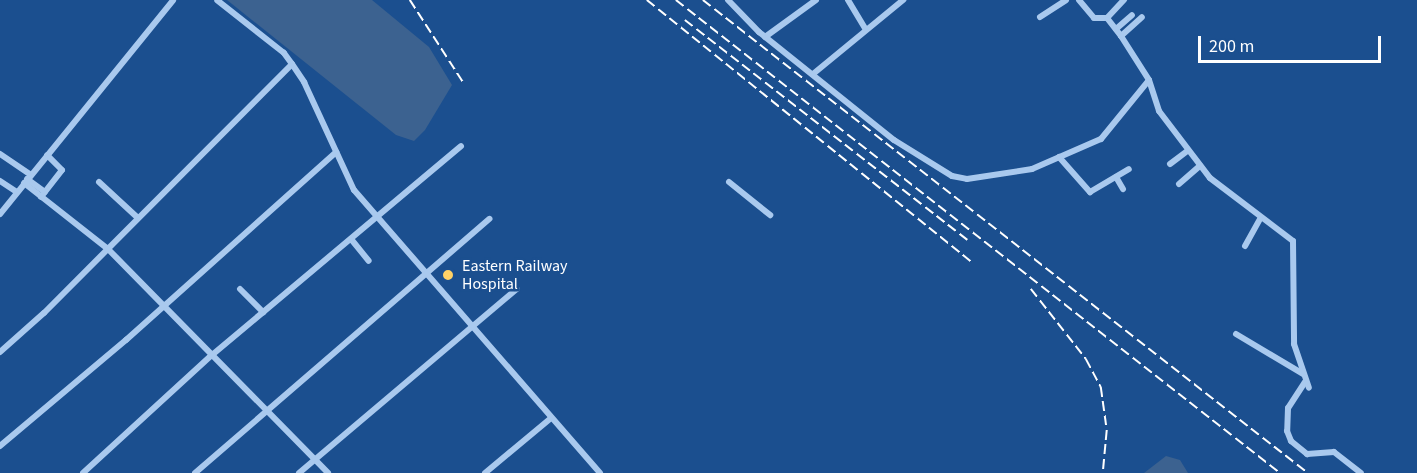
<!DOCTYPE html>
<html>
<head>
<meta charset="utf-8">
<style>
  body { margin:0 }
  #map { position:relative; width:1417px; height:473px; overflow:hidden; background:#1b4f8f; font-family:"Source Sans 3",sans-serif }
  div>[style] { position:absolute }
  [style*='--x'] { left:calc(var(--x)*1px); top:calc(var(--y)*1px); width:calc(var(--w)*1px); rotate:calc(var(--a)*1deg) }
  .water>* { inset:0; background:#3c6290 }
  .minor>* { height:6px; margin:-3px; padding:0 3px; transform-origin:3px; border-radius:3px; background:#a9c9ee }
  .rail>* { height:1.5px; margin-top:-0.75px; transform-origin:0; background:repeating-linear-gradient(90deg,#fff 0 10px,transparent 0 14.5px) }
  .dots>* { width:16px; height:16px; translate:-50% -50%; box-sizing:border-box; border:3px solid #1b4f8f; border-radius:50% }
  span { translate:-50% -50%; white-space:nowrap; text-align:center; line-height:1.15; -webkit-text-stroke:5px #1b4f8f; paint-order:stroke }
  .poi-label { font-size:16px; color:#fff }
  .left { translate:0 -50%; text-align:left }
  .scale { position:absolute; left:1198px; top:36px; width:183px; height:27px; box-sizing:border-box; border:3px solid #fff; border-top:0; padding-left:8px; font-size:18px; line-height:21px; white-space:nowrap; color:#fff; -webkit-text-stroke:4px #1b4f8f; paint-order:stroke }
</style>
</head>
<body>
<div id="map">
  <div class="water">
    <div style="clip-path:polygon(227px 0,372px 0,429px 47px,452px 85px,425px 130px,414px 141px,396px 135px)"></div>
    <div style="clip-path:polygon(1166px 456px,1180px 460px,1188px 473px,1144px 473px)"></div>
  </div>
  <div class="minor">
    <div style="--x:728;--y:0;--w:45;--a:45.9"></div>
    <div style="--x:759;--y:32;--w:173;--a:38.7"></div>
    <div style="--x:894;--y:140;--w:68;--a:31.8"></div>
    <div style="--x:952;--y:176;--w:15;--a:11"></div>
    <div style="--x:967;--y:179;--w:66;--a:-8.7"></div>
    <div style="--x:1032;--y:169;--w:75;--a:-23.5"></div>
    <div style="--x:1101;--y:139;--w:76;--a:-50.9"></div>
    <div style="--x:848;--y:0;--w:33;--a:59"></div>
    <div style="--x:1079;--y:0;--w:23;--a:50"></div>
    <div style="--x:1094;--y:18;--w:13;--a:0"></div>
    <div style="--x:1107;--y:18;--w:23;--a:52"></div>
    <div style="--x:1121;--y:36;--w:52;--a:57.5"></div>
    <div style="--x:1149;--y:80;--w:33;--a:72"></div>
    <div style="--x:1159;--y:111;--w:84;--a:52.7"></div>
    <div style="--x:1210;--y:178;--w:104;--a:37.2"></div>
    <div style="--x:1293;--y:241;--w:103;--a:89.4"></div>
    <div style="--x:1294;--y:344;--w:46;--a:71.2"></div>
    <div style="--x:1040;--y:17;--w:31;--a:-33"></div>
    <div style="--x:1107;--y:18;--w:25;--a:-47"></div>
    <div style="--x:1116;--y:29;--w:21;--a:-41"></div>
    <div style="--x:1121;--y:36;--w:28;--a:-42"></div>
    <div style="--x:765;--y:37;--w:63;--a:-36"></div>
    <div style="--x:292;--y:64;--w:22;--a:56"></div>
    <div style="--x:304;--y:82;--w:119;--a:65.2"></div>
    <div style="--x:354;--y:190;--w:375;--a:49"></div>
    <div style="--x:813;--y:74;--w:117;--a:-39.4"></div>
    <div style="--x:0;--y:154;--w:37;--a:34"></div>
    <div style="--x:1059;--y:157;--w:47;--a:48.5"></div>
    <div style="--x:1090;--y:192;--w:45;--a:-30.5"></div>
    <div style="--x:1170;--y:164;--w:21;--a:-37"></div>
    <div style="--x:1116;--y:177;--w:14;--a:60"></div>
    <div style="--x:27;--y:179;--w:22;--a:36"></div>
    <div style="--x:0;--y:181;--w:20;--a:33"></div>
    <div style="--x:99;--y:182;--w:53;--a:42.7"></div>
    <div style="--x:729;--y:182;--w:53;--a:38.8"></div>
    <div style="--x:24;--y:183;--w:107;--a:38.2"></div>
    <div style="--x:108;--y:249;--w:314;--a:45.5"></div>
    <div style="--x:1179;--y:184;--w:28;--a:-41"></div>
    <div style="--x:41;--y:197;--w:34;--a:-52"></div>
    <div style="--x:62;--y:170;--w:21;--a:-135"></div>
    <div style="--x:0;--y:214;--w:275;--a:-51"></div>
    <div style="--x:351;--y:239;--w:28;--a:51"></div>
    <div style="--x:1245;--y:246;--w:31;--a:-61"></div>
    <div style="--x:240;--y:289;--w:33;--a:45"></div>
    <div style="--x:1236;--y:334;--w:78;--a:30.8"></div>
    <div style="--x:0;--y:352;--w:59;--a:-41.6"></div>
    <div style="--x:44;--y:313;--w:351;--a:-45.1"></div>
    <div style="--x:292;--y:64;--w:14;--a:-126"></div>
    <div style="--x:284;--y:53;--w:85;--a:-141.7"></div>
    <div style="--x:1305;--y:382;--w:31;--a:123"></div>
    <div style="--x:1288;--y:408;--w:23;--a:92"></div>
    <div style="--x:1287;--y:431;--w:11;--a:68"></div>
    <div style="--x:1291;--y:441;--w:21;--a:39"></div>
    <div style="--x:1307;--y:454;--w:27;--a:-4"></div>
    <div style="--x:1334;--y:452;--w:34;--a:38"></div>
    <div style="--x:0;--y:446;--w:165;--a:-40.1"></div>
    <div style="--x:126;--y:340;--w:282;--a:-41.8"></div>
    <div style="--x:83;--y:473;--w:175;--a:-42.5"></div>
    <div style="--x:212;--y:355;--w:325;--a:-40"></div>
    <div style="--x:195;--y:473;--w:389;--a:-40.8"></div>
    <div style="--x:299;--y:473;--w:285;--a:-40.2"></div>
    <div style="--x:485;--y:473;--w:86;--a:-39.8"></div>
  </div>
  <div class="rail">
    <div style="--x:410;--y:0;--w:98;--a:57.1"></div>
    <div style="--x:647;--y:0;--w:416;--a:38.9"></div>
    <div style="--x:676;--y:0;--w:767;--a:38.06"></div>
    <div style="--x:703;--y:0;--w:768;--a:38.02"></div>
    <div style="--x:685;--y:20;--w:358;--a:37.9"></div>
    <div style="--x:1031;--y:289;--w:89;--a:51.8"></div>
    <div style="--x:1086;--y:359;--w:32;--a:62"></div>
    <div style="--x:1101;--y:387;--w:43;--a:82.1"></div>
    <div style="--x:1107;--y:430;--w:43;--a:95.3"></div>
  </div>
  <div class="dots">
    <div style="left:448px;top:275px;background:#ffd166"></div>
  </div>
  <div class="poi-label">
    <span class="left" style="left:462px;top:275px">Eastern Railway<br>Hospital</span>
  </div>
  <div class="scale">200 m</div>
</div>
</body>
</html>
